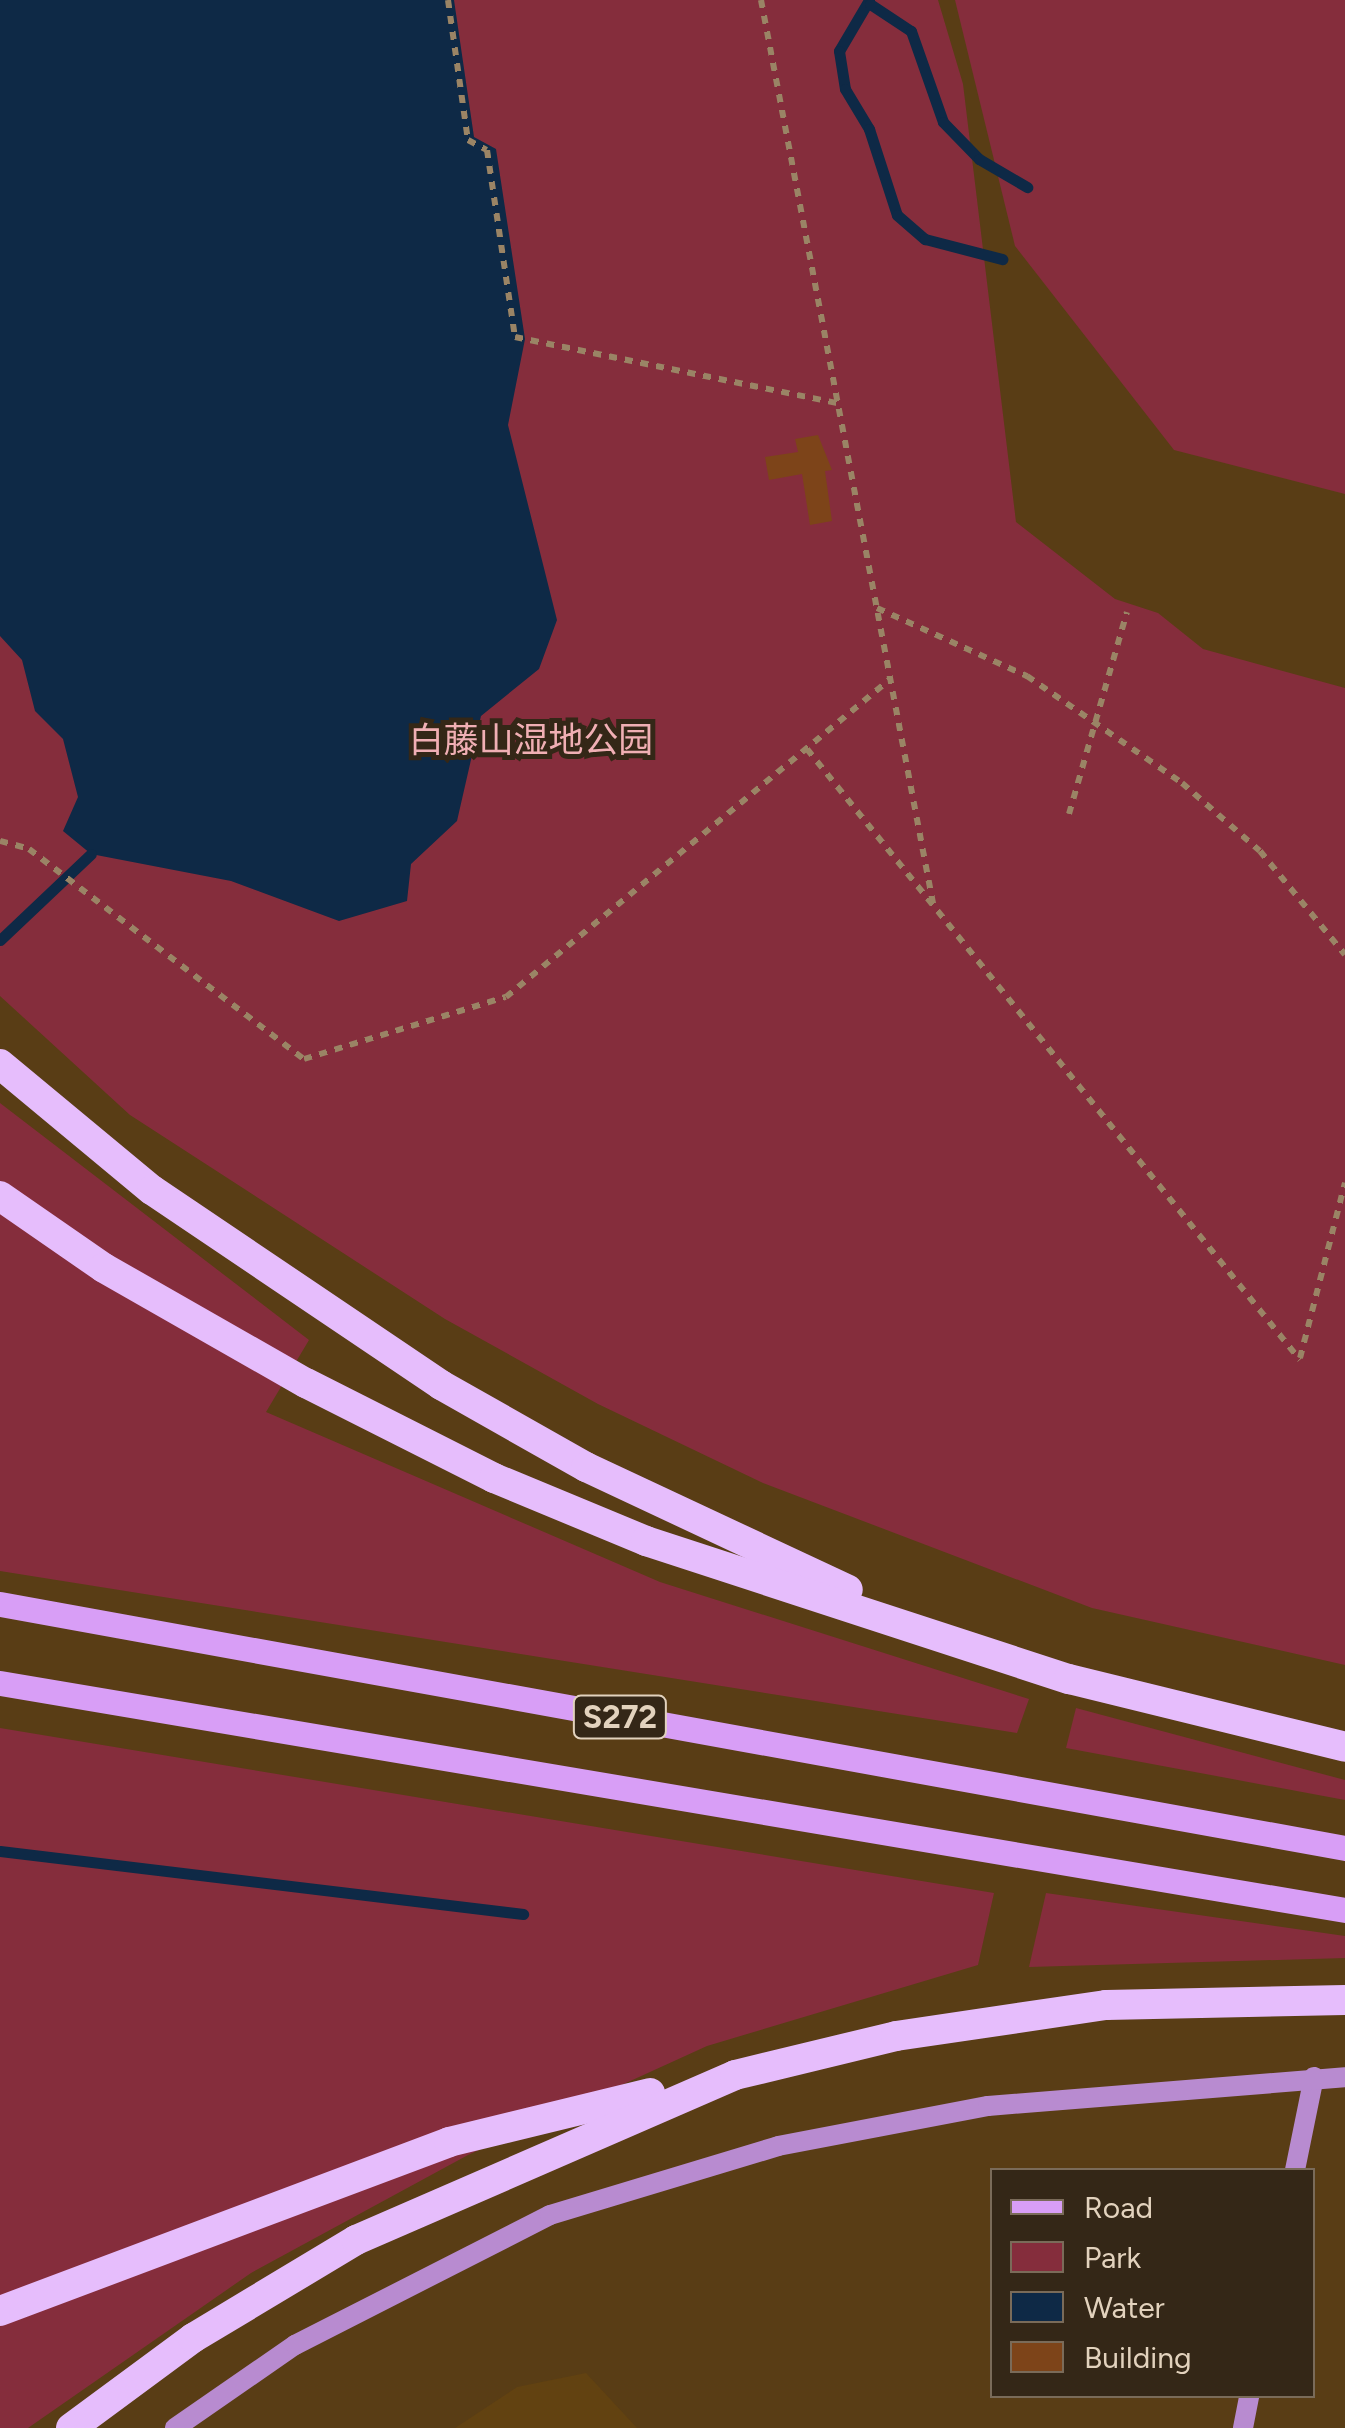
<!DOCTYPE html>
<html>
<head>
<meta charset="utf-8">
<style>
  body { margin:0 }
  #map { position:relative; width:1345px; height:2428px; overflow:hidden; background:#593d15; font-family:Figtree,"Noto Sans SC",sans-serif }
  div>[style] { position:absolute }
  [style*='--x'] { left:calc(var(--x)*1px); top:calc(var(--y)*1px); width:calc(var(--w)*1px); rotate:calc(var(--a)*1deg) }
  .built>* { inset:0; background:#624211 }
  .green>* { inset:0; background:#852d3c }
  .water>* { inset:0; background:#0e2946 }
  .stream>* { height:11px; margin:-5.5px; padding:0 5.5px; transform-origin:5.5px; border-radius:5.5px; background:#0e2946 }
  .building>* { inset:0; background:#7d4419 }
  .path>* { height:6px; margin-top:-3px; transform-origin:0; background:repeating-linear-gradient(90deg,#9a8465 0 8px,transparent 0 16px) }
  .secondary>* { height:20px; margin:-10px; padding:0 10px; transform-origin:10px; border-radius:10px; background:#b88bd0 }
  .primary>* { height:25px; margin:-12.5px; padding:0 12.5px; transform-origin:12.5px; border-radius:12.5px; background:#d89ef6 }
  .highway>* { height:30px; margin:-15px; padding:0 15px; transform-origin:15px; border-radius:15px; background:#e6bdfc }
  span { translate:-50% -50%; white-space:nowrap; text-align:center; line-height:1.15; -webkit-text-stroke:10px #342717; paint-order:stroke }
  .shield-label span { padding:2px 8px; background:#342717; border:2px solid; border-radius:8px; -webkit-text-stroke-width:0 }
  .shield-label { font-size:32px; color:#e2d2bd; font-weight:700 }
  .park-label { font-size:35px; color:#f0afb4 }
  .legend { position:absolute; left:990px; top:2168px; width:325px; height:230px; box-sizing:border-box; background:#342717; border:2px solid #7a6b59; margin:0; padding:12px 18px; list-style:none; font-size:30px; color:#e2d2bd }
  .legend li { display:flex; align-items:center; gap:20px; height:50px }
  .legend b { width:50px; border:2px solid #7a6b59 }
</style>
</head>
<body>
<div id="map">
  <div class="built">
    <div style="clip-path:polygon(586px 2373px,637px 2428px,455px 2428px,517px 2387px)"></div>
  </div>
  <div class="green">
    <div style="clip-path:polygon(0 0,938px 0,963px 84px,1016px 522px,1115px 599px,1158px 613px,1203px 649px,1345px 688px,1345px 1665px,1092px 1608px,763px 1483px,598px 1404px,445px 1319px,130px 1115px,0 996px)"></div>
    <div style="clip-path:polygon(955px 0,1345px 0,1345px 494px,1174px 450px,1015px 246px)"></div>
    <div style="clip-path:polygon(0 1103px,309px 1340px,266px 1412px,660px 1582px,1029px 1699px,1017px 1733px,0 1571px)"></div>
    <div style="clip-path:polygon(1076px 1708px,1345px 1780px,1345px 1800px,1066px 1748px)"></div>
    <div style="clip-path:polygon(0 1728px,994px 1893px,978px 1965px,707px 2046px,468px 2155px,251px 2273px,28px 2428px,0 2428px)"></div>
    <div style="clip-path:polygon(1046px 1893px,1345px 1936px,1345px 1958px,1029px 1967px)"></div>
  </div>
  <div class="water">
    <div style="clip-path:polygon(0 0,454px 0,474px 137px,496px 149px,525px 339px,508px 425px,557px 620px,539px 669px,481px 716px,457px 821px,411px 864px,407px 901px,339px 921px,231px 881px,91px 854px,63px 831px,78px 797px,63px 739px,35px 711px,22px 660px,0 636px)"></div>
  </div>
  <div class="stream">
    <div style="--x:869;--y:0;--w:59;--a:120.5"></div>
    <div style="--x:839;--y:51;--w:38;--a:81"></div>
    <div style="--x:845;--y:89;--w:47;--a:59"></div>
    <div style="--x:869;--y:129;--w:90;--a:72"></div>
    <div style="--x:897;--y:215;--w:37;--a:41"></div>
    <div style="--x:925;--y:239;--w:80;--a:14.6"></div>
    <div style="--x:870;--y:4;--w:49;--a:33.4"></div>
    <div style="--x:911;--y:31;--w:96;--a:70.6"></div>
    <div style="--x:943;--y:122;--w:52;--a:45.8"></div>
    <div style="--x:979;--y:159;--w:56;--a:30.3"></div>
    <div style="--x:0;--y:940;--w:125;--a:-43.4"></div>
    <div style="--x:0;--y:1851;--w:527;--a:6.87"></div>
  </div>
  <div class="building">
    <div style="clip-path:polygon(818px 435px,832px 470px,825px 471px,832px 521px,810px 525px,802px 474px,769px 480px,765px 457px,798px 452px,795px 439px)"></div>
  </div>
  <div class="path">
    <div style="--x:448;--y:0;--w:141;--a:81.9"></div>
    <div style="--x:468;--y:140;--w:21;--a:28"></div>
    <div style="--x:487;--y:150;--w:189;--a:81.5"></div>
    <div style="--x:515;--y:337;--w:329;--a:11.6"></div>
    <div style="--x:761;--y:0;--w:925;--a:79.22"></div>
    <div style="--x:877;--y:608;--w:165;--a:24.4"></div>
    <div style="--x:1027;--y:676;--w:188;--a:34.6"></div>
    <div style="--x:1182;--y:783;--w:103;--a:41.1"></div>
    <div style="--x:1260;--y:851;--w:134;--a:50.7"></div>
    <div style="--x:807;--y:749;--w:785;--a:51.1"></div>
    <div style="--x:1069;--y:814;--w:210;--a:-74"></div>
    <div style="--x:0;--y:841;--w:30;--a:15"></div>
    <div style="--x:29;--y:849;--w:346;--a:37.4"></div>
    <div style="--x:304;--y:1059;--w:211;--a:-17.1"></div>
    <div style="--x:506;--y:997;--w:499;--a:-39.6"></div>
    <div style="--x:1300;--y:1358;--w:181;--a:-75.6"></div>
  </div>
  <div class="secondary">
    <div style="--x:1295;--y:2170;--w:95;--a:-78.5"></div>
    <div style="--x:175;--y:2428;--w:146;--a:-34.7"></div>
    <div style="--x:295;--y:2345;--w:286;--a:-27"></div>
    <div style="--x:550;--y:2215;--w:238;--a:-16.8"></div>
    <div style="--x:778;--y:2146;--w:214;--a:-10.8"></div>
    <div style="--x:988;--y:2106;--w:358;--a:-4.6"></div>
    <div style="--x:1243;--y:2428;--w:33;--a:-79"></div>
  </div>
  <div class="primary">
    <div style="--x:0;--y:1604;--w:1367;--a:10.28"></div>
    <div style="--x:0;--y:1683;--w:1364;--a:9.58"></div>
  </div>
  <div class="highway">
    <div style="--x:0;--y:1064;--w:197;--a:39.7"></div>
    <div style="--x:152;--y:1190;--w:349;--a:34"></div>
    <div style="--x:441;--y:1385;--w:167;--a:29.5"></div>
    <div style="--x:586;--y:1467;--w:289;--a:25.1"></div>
    <div style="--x:0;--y:1196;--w:126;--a:34.7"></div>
    <div style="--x:104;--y:1268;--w:232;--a:29.7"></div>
    <div style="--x:306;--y:1383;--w:211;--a:26.8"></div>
    <div style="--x:494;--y:1478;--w:165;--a:22.5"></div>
    <div style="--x:646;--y:1541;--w:445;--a:18.1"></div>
    <div style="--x:1069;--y:1679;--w:284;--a:13.8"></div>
    <div style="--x:0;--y:2311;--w:480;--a:-20.6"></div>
    <div style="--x:449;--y:2142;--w:207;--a:-13.7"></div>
    <div style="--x:71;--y:2428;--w:152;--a:-36.4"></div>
    <div style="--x:193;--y:2338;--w:190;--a:-31"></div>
    <div style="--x:356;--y:2240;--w:413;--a:-23.5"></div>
    <div style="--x:735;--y:2075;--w:166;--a:-13.6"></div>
    <div style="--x:896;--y:2036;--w:212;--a:-8.4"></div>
    <div style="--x:1106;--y:2005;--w:239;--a:-1.2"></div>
  </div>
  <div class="shield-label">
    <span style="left:620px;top:1717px">S272</span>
  </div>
  <div class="park-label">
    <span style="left:531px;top:740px">白藤山湿地公园</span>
  </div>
  <ul class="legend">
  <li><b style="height:12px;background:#d89ef6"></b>Road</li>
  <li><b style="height:28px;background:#852d3c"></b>Park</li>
  <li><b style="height:28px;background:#0e2946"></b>Water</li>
  <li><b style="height:28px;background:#7d4419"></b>Building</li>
  </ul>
</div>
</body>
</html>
